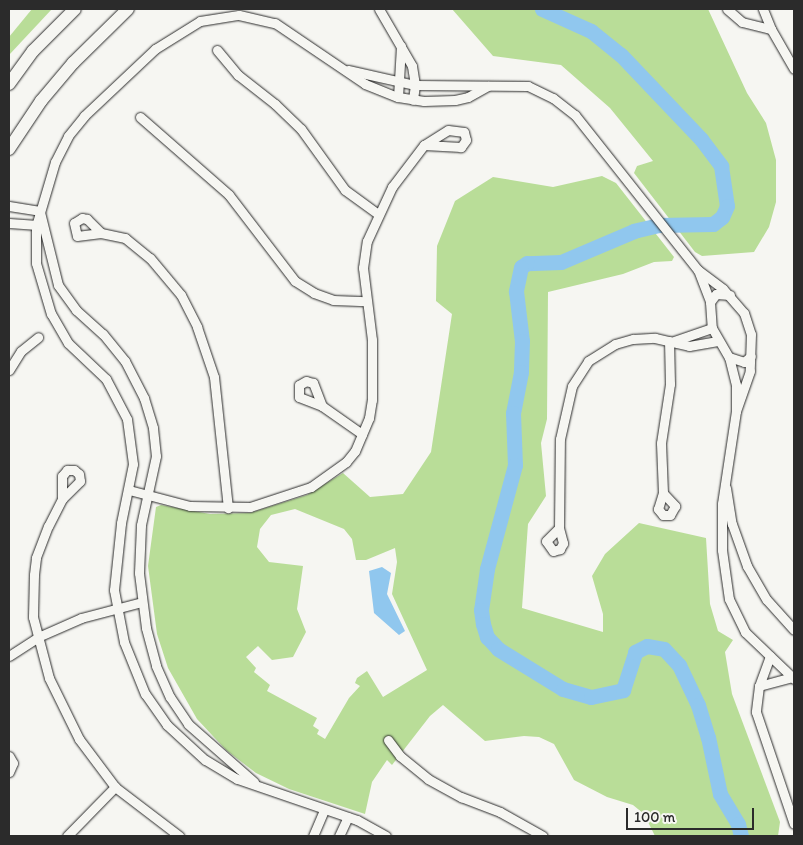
<!DOCTYPE html>
<html>
<head>
<meta charset="utf-8">
<style>
  body { margin:0 }
  #map { position:relative; width:803px; height:845px; overflow:hidden; background:#f6f6f2; font-family:Itim,sans-serif }
  div>[style] { position:absolute }
  [style*='--x'] { left:calc(var(--x)*1px); top:calc(var(--y)*1px); width:calc(var(--w)*1px); rotate:calc(var(--a)*1deg) }
  .green>* { inset:0; background:#b9dd98 }
  .water>* { inset:0; background:#90c7ee }
  .river>* { height:15px; margin:-7.5px; padding:0 7.5px; transform-origin:7.5px; border-radius:7.5px; background:#90c7ee }
  .roads { filter:drop-shadow(0 0 1px #2b2b2b) drop-shadow(0 0 1px #2b2b2b) }
  .minor>* { height:9px; margin:-4.5px; padding:0 4.5px; transform-origin:4.5px; border-radius:4.5px; background:#f6f6f2 }
  .secondary>* { height:12px; margin:-6px; padding:0 6px; transform-origin:6px; border-radius:6px; background:#f6f6f2 }
  span { translate:-50% -50%; white-space:nowrap; text-align:center; line-height:1.15; -webkit-text-stroke:4px #f6f6f2; paint-order:stroke }
  .frame { position:absolute; inset:0; border:10px solid #2b2b2b; pointer-events:none }
  .scale { position:absolute; left:626px; top:808px; width:128px; height:22px; box-sizing:border-box; border:2px solid #2b2b2b; border-top:0; padding-left:6px; font-size:15px; line-height:18px; white-space:nowrap; color:#2b2b2b; -webkit-text-stroke:4px #f6f6f2; paint-order:stroke }
</style>
</head>
<body>
<div id="map">
  <div class="green">
    <div style="clip-path:polygon(32px 9px,52px 9px,9px 55px,9px 37px)"></div>
    <div style="clip-path:polygon(452px 9px,708px 9px,747px 93px,766px 123px,776px 160px,776px 202px,769px 227px,754px 252px,702px 256px,695px 252px,634px 173px,637px 166px,653px 161px,610px 108px,561px 65px,493px 56px)"></div>
    <div style="clip-path:polygon(evenodd,602px 176px,616px 183px,674px 257px,672px 261px,654px 262px,623px 274px,548px 292px,547px 419px,541px 443px,546px 496px,528px 524px,522px 608px,603px 632px,603px 614px,592px 576px,605px 554px,639px 523px,706px 538px,710px 604px,718px 631px,733px 640px,725px 652px,732px 694px,780px 822px,778px 836px,655px 836px,644px 814px,633px 805px,607px 797px,574px 780px,554px 744px,539px 737px,524px 736px,485px 741px,443px 705px,430px 716px,392px 765px,387px 760px,372px 782px,365px 814px,289px 789px,256px 773px,226px 750px,197px 719px,168px 668px,157px 634px,148px 566px,156px 507px,161px 505px,210px 514px,250px 513px,307px 495px,343px 473px,370px 497px,403px 494px,431px 452px,452px 314px,436px 301px,437px 246px,455px 201px,493px 177px,553px 187px,602px 176px,295px 509px,344px 529px,352px 539px,356px 560px,366px 560px,395px 548px,397px 562px,392px 594px,427px 670px,383px 697px,367px 671px,357px 678px,355px 683px,360px 686px,349px 698px,325px 739px,317px 734px,319px 730px,313px 726px,317px 718px,267px 691px,270px 685px,254px 672px,256px 668px,246px 657px,258px 646px,272px 660px,293px 657px,306px 632px,297px 609px,303px 566px,269px 562px,257px 547px,260px 529px,271px 515px,295px 509px)"></div>
  </div>
  <div class="water">
    <div style="clip-path:polygon(382px 567px,391px 573px,387px 594px,405px 631px,399px 635px,374px 613px,369px 571px)"></div>
  </div>
  <div class="river">
    <div style="--x:542;--y:9;--w:54;--a:24.2"></div>
    <div style="--x:591;--y:31;--w:38;--a:39"></div>
    <div style="--x:621;--y:55;--w:116;--a:46.4"></div>
    <div style="--x:701;--y:139;--w:34;--a:53"></div>
    <div style="--x:721;--y:166;--w:40;--a:81.5"></div>
    <div style="--x:727;--y:206;--w:12;--a:114"></div>
    <div style="--x:722;--y:217;--w:11;--a:142"></div>
    <div style="--x:713;--y:224;--w:54;--a:178.9"></div>
    <div style="--x:659;--y:225;--w:26;--a:167"></div>
    <div style="--x:634;--y:231;--w:79;--a:157"></div>
    <div style="--x:561;--y:262;--w:34;--a:178"></div>
    <div style="--x:527;--y:263;--w:7;--a:146"></div>
    <div style="--x:521;--y:267;--w:25;--a:102"></div>
    <div style="--x:516;--y:291;--w:50;--a:83.2"></div>
    <div style="--x:522;--y:341;--w:31;--a:92"></div>
    <div style="--x:521;--y:372;--w:42;--a:101"></div>
    <div style="--x:513;--y:413;--w:52;--a:87.8"></div>
    <div style="--x:515;--y:465;--w:108;--a:105.1"></div>
    <div style="--x:487;--y:569;--w:41;--a:98.3"></div>
    <div style="--x:481;--y:610;--w:14;--a:82"></div>
    <div style="--x:483;--y:624;--w:14;--a:73"></div>
    <div style="--x:487;--y:637;--w:16;--a:47"></div>
    <div style="--x:498;--y:649;--w:76;--a:31.6"></div>
    <div style="--x:563;--y:689;--w:29;--a:16"></div>
    <div style="--x:591;--y:697;--w:33;--a:-12"></div>
    <div style="--x:623;--y:690;--w:40;--a:-72"></div>
    <div style="--x:635;--y:652;--w:13;--a:-27"></div>
    <div style="--x:647;--y:646;--w:17;--a:10"></div>
    <div style="--x:664;--y:649;--w:22;--a:47"></div>
    <div style="--x:679;--y:665;--w:44;--a:64.6"></div>
    <div style="--x:698;--y:705;--w:34;--a:73"></div>
    <div style="--x:708;--y:737;--w:58;--a:78.1"></div>
    <div style="--x:720;--y:794;--w:35;--a:59"></div>
    <div style="--x:738;--y:824;--w:12;--a:76"></div>
  </div>
  <div class="roads">
    <div class="minor">
      <div style="--x:379;--y:9;--w:66;--a:59.9"></div>
      <div style="--x:412;--y:66;--w:19;--a:81"></div>
      <div style="--x:415;--y:85;--w:15;--a:98"></div>
      <div style="--x:727;--y:9;--w:20;--a:41"></div>
      <div style="--x:742;--y:22;--w:30;--a:14"></div>
      <div style="--x:771;--y:29;--w:22;--a:-112"></div>
      <div style="--x:771;--y:29;--w:46;--a:60.1"></div>
      <div style="--x:217;--y:50;--w:33;--a:50"></div>
      <div style="--x:238;--y:75;--w:47;--a:38.1"></div>
      <div style="--x:275;--y:104;--w:36;--a:44"></div>
      <div style="--x:301;--y:129;--w:75;--a:54.2"></div>
      <div style="--x:345;--y:190;--w:41;--a:36"></div>
      <div style="--x:348;--y:70;--w:69;--a:12.6"></div>
      <div style="--x:415;--y:85;--w:113;--a:0.5"></div>
      <div style="--x:528;--y:86;--w:28;--a:26"></div>
      <div style="--x:553;--y:98;--w:28;--a:38"></div>
      <div style="--x:575;--y:115;--w:198;--a:51.6"></div>
      <div style="--x:698;--y:270;--w:31;--a:37"></div>
      <div style="--x:723;--y:289;--w:32;--a:49"></div>
      <div style="--x:744;--y:313;--w:22;--a:72"></div>
      <div style="--x:751;--y:334;--w:37;--a:92"></div>
      <div style="--x:750;--y:371;--w:42;--a:109.3"></div>
      <div style="--x:398;--y:97;--w:51;--a:-86.6"></div>
      <div style="--x:140;--y:117;--w:118;--a:41.2"></div>
      <div style="--x:229;--y:195;--w:108;--a:52.5"></div>
      <div style="--x:295;--y:281;--w:22;--a:32"></div>
      <div style="--x:314;--y:293;--w:20;--a:20"></div>
      <div style="--x:333;--y:300;--w:33;--a:2"></div>
      <div style="--x:448;--y:130;--w:16;--a:7"></div>
      <div style="--x:464;--y:132;--w:8;--a:76"></div>
      <div style="--x:466;--y:140;--w:9;--a:126"></div>
      <div style="--x:461;--y:147;--w:37;--a:-177"></div>
      <div style="--x:424;--y:145;--w:28;--a:-32"></div>
      <div style="--x:9;--y:206;--w:31;--a:9"></div>
      <div style="--x:40;--y:212;--w:75;--a:76.1"></div>
      <div style="--x:58;--y:285;--w:31;--a:54"></div>
      <div style="--x:76;--y:310;--w:36;--a:42"></div>
      <div style="--x:103;--y:334;--w:35;--a:51"></div>
      <div style="--x:125;--y:361;--w:42;--a:62.8"></div>
      <div style="--x:144;--y:398;--w:31;--a:73"></div>
      <div style="--x:153;--y:428;--w:28;--a:84"></div>
      <div style="--x:156;--y:456;--w:71;--a:102.3"></div>
      <div style="--x:141;--y:525;--w:48;--a:92.4"></div>
      <div style="--x:139;--y:573;--w:55;--a:82.7"></div>
      <div style="--x:146;--y:628;--w:39;--a:75"></div>
      <div style="--x:156;--y:666;--w:34;--a:66"></div>
      <div style="--x:170;--y:697;--w:32;--a:56"></div>
      <div style="--x:188;--y:724;--w:88;--a:41.3"></div>
      <div style="--x:9;--y:223;--w:32;--a:4"></div>
      <div style="--x:101;--y:233;--w:20;--a:-135"></div>
      <div style="--x:87;--y:219;--w:5;--a:-169"></div>
      <div style="--x:82;--y:218;--w:9;--a:148"></div>
      <div style="--x:74;--y:223;--w:13;--a:77"></div>
      <div style="--x:77;--y:236;--w:24;--a:-7"></div>
      <div style="--x:101;--y:233;--w:25;--a:12"></div>
      <div style="--x:125;--y:238;--w:32;--a:39"></div>
      <div style="--x:150;--y:258;--w:48;--a:50"></div>
      <div style="--x:181;--y:295;--w:36;--a:63"></div>
      <div style="--x:197;--y:327;--w:53;--a:71.2"></div>
      <div style="--x:214;--y:377;--w:132;--a:83.9"></div>
      <div style="--x:698;--y:270;--w:34;--a:69"></div>
      <div style="--x:710;--y:302;--w:26;--a:86"></div>
      <div style="--x:712;--y:328;--w:34;--a:60"></div>
      <div style="--x:729;--y:357;--w:29;--a:76"></div>
      <div style="--x:736;--y:385;--w:26;--a:90"></div>
      <div style="--x:736;--y:411;--w:94;--a:98.6"></div>
      <div style="--x:722;--y:504;--w:46;--a:90"></div>
      <div style="--x:722;--y:550;--w:49;--a:81.9"></div>
      <div style="--x:729;--y:599;--w:37;--a:64"></div>
      <div style="--x:745;--y:632;--w:68;--a:43.8"></div>
      <div style="--x:710;--y:302;--w:10;--a:-53"></div>
      <div style="--x:716;--y:294;--w:14;--a:4"></div>
      <div style="--x:674;--y:341;--w:40;--a:-18.9"></div>
      <div style="--x:729;--y:357;--w:16;--a:18"></div>
      <div style="--x:744;--y:362;--w:9;--a:-41"></div>
      <div style="--x:9;--y:370;--w:22;--a:-58"></div>
      <div style="--x:21;--y:351;--w:22;--a:-39"></div>
      <div style="--x:322;--y:406;--w:25;--a:-111"></div>
      <div style="--x:313;--y:383;--w:7;--a:-164"></div>
      <div style="--x:306;--y:381;--w:8;--a:150"></div>
      <div style="--x:299;--y:385;--w:12;--a:90"></div>
      <div style="--x:299;--y:397;--w:25;--a:21"></div>
      <div style="--x:322;--y:406;--w:49;--a:35"></div>
      <div style="--x:726;--y:488;--w:36;--a:81"></div>
      <div style="--x:732;--y:524;--w:45;--a:70.3"></div>
      <div style="--x:747;--y:566;--w:39;--a:60"></div>
      <div style="--x:767;--y:600;--w:40;--a:48"></div>
      <div style="--x:129;--y:490;--w:63;--a:14.7"></div>
      <div style="--x:190;--y:506;--w:60;--a:1"></div>
      <div style="--x:250;--y:507;--w:64;--a:-18.2"></div>
      <div style="--x:311;--y:487;--w:43;--a:-35.5"></div>
      <div style="--x:346;--y:462;--w:14;--a:-51"></div>
      <div style="--x:355;--y:451;--w:36;--a:-67"></div>
      <div style="--x:369;--y:418;--w:18;--a:-81"></div>
      <div style="--x:372;--y:400;--w:60;--a:-90"></div>
      <div style="--x:372;--y:340;--w:73;--a:-97.1"></div>
      <div style="--x:363;--y:268;--w:27;--a:-82"></div>
      <div style="--x:367;--y:241;--w:60;--a:-65.2"></div>
      <div style="--x:392;--y:187;--w:53;--a:-52.7"></div>
      <div style="--x:663;--y:493;--w:50;--a:-92.3"></div>
      <div style="--x:661;--y:443;--w:60;--a:-81.3"></div>
      <div style="--x:670;--y:384;--w:43;--a:-91.3"></div>
      <div style="--x:663;--y:493;--w:18;--a:47"></div>
      <div style="--x:675;--y:506;--w:10;--a:119"></div>
      <div style="--x:670;--y:515;--w:7;--a:180"></div>
      <div style="--x:663;--y:515;--w:8;--a:-130"></div>
      <div style="--x:658;--y:509;--w:17;--a:-73"></div>
      <div style="--x:62;--y:499;--w:23;--a:-90"></div>
      <div style="--x:62;--y:476;--w:8;--a:-50"></div>
      <div style="--x:67;--y:470;--w:7;--a:0"></div>
      <div style="--x:74;--y:470;--w:6;--a:39"></div>
      <div style="--x:79;--y:474;--w:7;--a:82"></div>
      <div style="--x:80;--y:481;--w:25;--a:135"></div>
      <div style="--x:62;--y:499;--w:30;--a:117"></div>
      <div style="--x:48;--y:526;--w:34;--a:111"></div>
      <div style="--x:36;--y:558;--w:17;--a:97"></div>
      <div style="--x:34;--y:575;--w:42;--a:91.4"></div>
      <div style="--x:33;--y:617;--w:63;--a:75.3"></div>
      <div style="--x:49;--y:678;--w:68;--a:63.8"></div>
      <div style="--x:79;--y:739;--w:60;--a:53.1"></div>
      <div style="--x:115;--y:787;--w:81;--a:37.4"></div>
      <div style="--x:559;--y:528;--w:89;--a:-89.4"></div>
      <div style="--x:560;--y:439;--w:54;--a:-77.2"></div>
      <div style="--x:572;--y:386;--w:30;--a:-57"></div>
      <div style="--x:588;--y:361;--w:32;--a:-32"></div>
      <div style="--x:615;--y:344;--w:19;--a:-16"></div>
      <div style="--x:633;--y:339;--w:22;--a:-3"></div>
      <div style="--x:655;--y:338;--w:35;--a:13"></div>
      <div style="--x:689;--y:346;--w:29;--a:-10"></div>
      <div style="--x:559;--y:528;--w:16;--a:75"></div>
      <div style="--x:563;--y:543;--w:7;--a:117"></div>
      <div style="--x:560;--y:549;--w:7;--a:164"></div>
      <div style="--x:553;--y:551;--w:12;--a:-125"></div>
      <div style="--x:546;--y:541;--w:18;--a:-45"></div>
      <div style="--x:9;--y:656;--w:35;--a:-33"></div>
      <div style="--x:38;--y:637;--w:47;--a:-23.8"></div>
      <div style="--x:81;--y:618;--w:63;--a:-14.7"></div>
      <div style="--x:770;--y:656;--w:32;--a:110"></div>
      <div style="--x:759;--y:686;--w:35;--a:-15"></div>
      <div style="--x:759;--y:686;--w:26;--a:97"></div>
      <div style="--x:756;--y:712;--w:118;--a:71.3"></div>
      <div style="--x:388;--y:740;--w:20;--a:53"></div>
      <div style="--x:400;--y:756;--w:36;--a:39"></div>
      <div style="--x:428;--y:779;--w:38;--a:29"></div>
      <div style="--x:461;--y:797;--w:42;--a:21"></div>
      <div style="--x:500;--y:812;--w:49;--a:29.2"></div>
      <div style="--x:9;--y:756;--w:8;--a:60"></div>
      <div style="--x:13;--y:763;--w:10;--a:114"></div>
      <div style="--x:67;--y:836;--w:69;--a:-45.6"></div>
      <div style="--x:313;--y:836;--w:28;--a:-67"></div>
      <div style="--x:339;--y:836;--w:21;--a:-65"></div>
      <div style="--x:386;--y:836;--w:33;--a:-151"></div>
      <div style="--x:357;--y:820;--w:127;--a:-161.1"></div>
      <div style="--x:237;--y:779;--w:37;--a:-149"></div>
      <div style="--x:205;--y:760;--w:52;--a:-137.4"></div>
      <div style="--x:167;--y:725;--w:38;--a:-125"></div>
      <div style="--x:145;--y:694;--w:56;--a:-112"></div>
      <div style="--x:124;--y:642;--w:53;--a:-100.9"></div>
      <div style="--x:114;--y:590;--w:67;--a:-84"></div>
      <div style="--x:121;--y:523;--w:60;--a:-78.5"></div>
      <div style="--x:133;--y:464;--w:45;--a:-97.6"></div>
      <div style="--x:127;--y:419;--w:45;--a:-117.7"></div>
      <div style="--x:106;--y:379;--w:52;--a:-136.5"></div>
      <div style="--x:68;--y:343;--w:34;--a:-120"></div>
      <div style="--x:51;--y:314;--w:53;--a:-106.4"></div>
      <div style="--x:36;--y:263;--w:37;--a:-90"></div>
      <div style="--x:36;--y:226;--w:67;--a:-73.5"></div>
      <div style="--x:55;--y:162;--w:29;--a:-63"></div>
      <div style="--x:68;--y:136;--w:26;--a:-51"></div>
      <div style="--x:84;--y:116;--w:98;--a:-43.3"></div>
      <div style="--x:155;--y:49;--w:53;--a:-31.9"></div>
      <div style="--x:200;--y:21;--w:39;--a:-9"></div>
      <div style="--x:239;--y:15;--w:37;--a:13"></div>
      <div style="--x:275;--y:23;--w:109;--a:34.1"></div>
      <div style="--x:365;--y:84;--w:35;--a:22"></div>
      <div style="--x:398;--y:97;--w:26;--a:9"></div>
      <div style="--x:424;--y:101;--w:31;--a:-2"></div>
      <div style="--x:455;--y:100;--w:13;--a:-13"></div>
      <div style="--x:468;--y:97;--w:23;--a:-29"></div>
    </div>
    <div class="secondary">
      <div style="--x:9;--y:84;--w:41;--a:-54"></div>
      <div style="--x:33;--y:51;--w:59;--a:-45"></div>
      <div style="--x:9;--y:149;--w:58;--a:-56.3"></div>
      <div style="--x:41;--y:101;--w:50;--a:-49.9"></div>
      <div style="--x:73;--y:63;--w:77;--a:-44.5"></div>
    </div>
  </div>
  <div class="frame"></div>
  <div class="scale">100 m</div>
</div>
</body>
</html>
